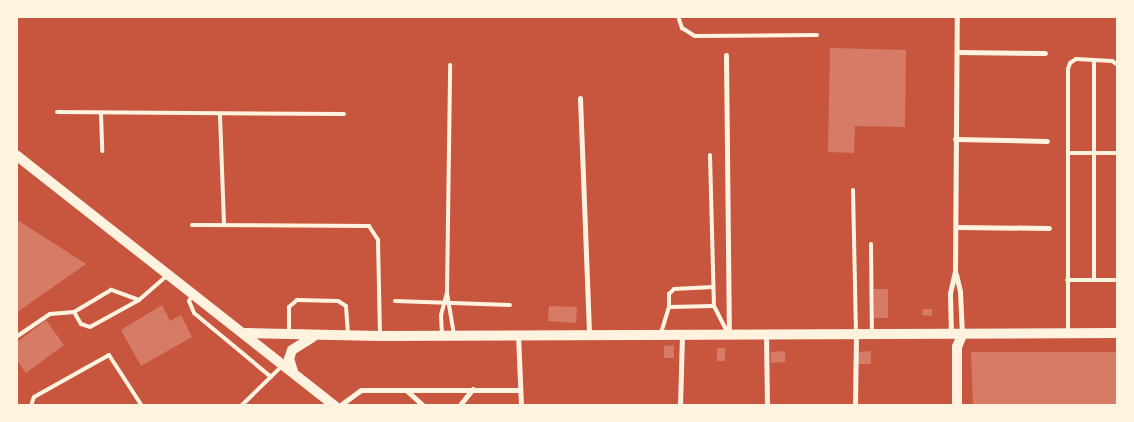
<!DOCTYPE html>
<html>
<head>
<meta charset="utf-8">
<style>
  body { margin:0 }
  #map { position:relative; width:1134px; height:422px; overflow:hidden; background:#c8553d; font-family:Jost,sans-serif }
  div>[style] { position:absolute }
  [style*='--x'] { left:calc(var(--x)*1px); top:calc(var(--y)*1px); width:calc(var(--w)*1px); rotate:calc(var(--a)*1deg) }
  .building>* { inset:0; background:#d67c66 }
  .service>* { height:4px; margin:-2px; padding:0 2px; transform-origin:2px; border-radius:2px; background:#fff3e0 }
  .minor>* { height:5px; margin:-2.5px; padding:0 2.5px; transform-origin:2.5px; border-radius:2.5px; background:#fff3e0 }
  .secondary>* { height:10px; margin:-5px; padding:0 5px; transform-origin:5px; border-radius:5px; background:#fff3e0 }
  span { translate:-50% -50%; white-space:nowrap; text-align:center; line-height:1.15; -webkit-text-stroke:4px #fff3e0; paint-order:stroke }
  .frame { position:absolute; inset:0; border:18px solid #fff3e0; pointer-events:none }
</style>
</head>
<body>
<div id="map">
  <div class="building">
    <div style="clip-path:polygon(830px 48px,906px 50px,905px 127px,855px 126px,854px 153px,828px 152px)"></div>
    <div style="clip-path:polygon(16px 219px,86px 264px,16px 313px)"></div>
    <div style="clip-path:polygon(874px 289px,888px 289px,888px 318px,874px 318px)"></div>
    <div style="clip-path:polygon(162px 305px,170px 321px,181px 315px,192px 337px,141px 366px,121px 330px)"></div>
    <div style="clip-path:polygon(549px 306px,577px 307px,576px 323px,548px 321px)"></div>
    <div style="clip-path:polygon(923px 309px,932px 309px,932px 316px,922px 315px)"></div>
    <div style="clip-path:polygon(46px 320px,64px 345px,26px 373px,16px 359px,16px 343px)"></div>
    <div style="clip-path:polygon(674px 345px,674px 358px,664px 358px,664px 346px)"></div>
    <div style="clip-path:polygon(717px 348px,725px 348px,725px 361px,717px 361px)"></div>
    <div style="clip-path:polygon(785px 351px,785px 362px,771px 363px,771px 352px)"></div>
    <div style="clip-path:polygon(871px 351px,871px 364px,857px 364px,857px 352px)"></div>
    <div style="clip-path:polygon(971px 352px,1118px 352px,1118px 406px,973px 406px)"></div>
  </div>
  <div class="service">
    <div style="--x:678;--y:16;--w:13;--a:72"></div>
    <div style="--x:682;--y:28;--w:15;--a:32"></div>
    <div style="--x:695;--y:36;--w:122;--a:-0.5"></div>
    <div style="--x:57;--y:112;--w:287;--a:0.4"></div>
    <div style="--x:101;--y:114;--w:37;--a:88"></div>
    <div style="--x:220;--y:115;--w:110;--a:87.9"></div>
    <div style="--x:1068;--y:153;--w:50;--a:0"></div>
    <div style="--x:710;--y:155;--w:151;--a:88.5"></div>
    <div style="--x:853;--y:190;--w:143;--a:88.8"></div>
    <div style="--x:192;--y:225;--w:177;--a:0.3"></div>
    <div style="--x:369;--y:226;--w:17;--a:57"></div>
    <div style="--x:378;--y:240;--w:96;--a:88.8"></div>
    <div style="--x:871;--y:244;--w:90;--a:89.4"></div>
    <div style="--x:1067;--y:280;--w:51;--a:0"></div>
    <div style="--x:1094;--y:280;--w:220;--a:-90"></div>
    <div style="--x:447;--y:293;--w:43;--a:80.5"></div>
    <div style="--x:193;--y:294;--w:8;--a:120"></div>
    <div style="--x:189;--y:301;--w:13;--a:67"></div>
    <div style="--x:194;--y:313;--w:100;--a:39.7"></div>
    <div style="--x:139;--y:300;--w:30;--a:-160"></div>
    <div style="--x:111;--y:290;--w:43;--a:149.3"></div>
    <div style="--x:74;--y:312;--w:14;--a:60"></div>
    <div style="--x:81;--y:324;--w:9;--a:18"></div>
    <div style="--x:90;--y:327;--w:56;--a:-28.9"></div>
    <div style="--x:139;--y:300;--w:38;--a:-41"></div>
    <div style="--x:395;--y:301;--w:115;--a:2"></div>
    <div style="--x:669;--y:307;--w:45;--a:-1.3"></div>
    <div style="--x:714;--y:306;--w:30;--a:63"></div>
    <div style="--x:1068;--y:332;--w:263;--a:-90"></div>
    <div style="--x:1068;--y:69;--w:6;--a:-72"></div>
    <div style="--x:1070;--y:63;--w:7;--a:-34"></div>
    <div style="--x:1076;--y:59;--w:36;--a:3"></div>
    <div style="--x:1112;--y:61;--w:7;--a:34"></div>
    <div style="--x:289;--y:333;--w:26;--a:-90"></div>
    <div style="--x:289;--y:307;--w:11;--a:-41"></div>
    <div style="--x:297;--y:300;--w:41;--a:1.4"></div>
    <div style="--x:338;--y:301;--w:9;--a:32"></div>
    <div style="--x:346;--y:306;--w:27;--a:86"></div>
    <div style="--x:661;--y:333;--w:27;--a:-73"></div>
    <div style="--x:669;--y:307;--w:13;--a:-90"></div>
    <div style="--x:669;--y:294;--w:7;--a:-45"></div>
    <div style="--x:674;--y:289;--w:39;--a:-3"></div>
    <div style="--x:442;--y:335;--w:20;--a:-93"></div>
    <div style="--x:441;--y:315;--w:24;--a:-75"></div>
    <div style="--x:447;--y:292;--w:227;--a:-89.2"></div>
    <div style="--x:16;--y:337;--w:41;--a:-34.1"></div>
    <div style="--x:50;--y:314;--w:24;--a:-5"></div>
    <div style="--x:31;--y:406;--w:9;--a:-72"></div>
    <div style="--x:34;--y:397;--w:86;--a:-29.2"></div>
    <div style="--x:109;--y:355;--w:61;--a:57.1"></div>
    <div style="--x:241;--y:406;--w:57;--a:-44.3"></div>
  </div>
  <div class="minor">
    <div style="--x:957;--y:52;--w:88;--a:0.7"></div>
    <div style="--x:726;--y:55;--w:279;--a:89.4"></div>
    <div style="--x:580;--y:98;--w:237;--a:87.8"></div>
    <div style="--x:955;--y:139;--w:92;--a:1.2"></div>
    <div style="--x:956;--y:227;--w:93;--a:0.6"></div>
    <div style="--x:956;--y:274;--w:18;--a:77"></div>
    <div style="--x:960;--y:292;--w:43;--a:87.3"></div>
    <div style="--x:518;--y:334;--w:72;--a:87.6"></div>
    <div style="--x:766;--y:334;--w:72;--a:89.2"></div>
    <div style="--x:951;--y:335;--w:42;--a:-91.4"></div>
    <div style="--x:950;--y:293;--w:22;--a:-77"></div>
    <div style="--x:955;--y:272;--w:256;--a:-89.6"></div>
    <div style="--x:406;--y:390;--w:24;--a:42"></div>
    <div style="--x:339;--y:406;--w:27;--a:-36"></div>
    <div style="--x:361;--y:390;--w:158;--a:0"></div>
    <div style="--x:459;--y:406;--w:22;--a:-51"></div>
    <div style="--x:680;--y:406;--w:71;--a:-88.4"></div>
    <div style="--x:855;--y:406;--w:71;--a:-89.2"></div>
  </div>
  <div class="secondary">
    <div style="--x:16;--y:155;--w:406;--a:38.2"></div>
    <div style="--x:246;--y:333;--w:134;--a:1.3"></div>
    <div style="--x:380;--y:336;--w:738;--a:-0.23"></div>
    <div style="--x:293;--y:371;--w:13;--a:-108"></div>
    <div style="--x:289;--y:359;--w:9;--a:-72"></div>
    <div style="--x:292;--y:350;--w:25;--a:-32"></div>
    <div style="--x:957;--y:406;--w:59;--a:-90"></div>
    <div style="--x:957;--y:347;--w:13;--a:-67"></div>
  </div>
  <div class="frame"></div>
</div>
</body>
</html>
